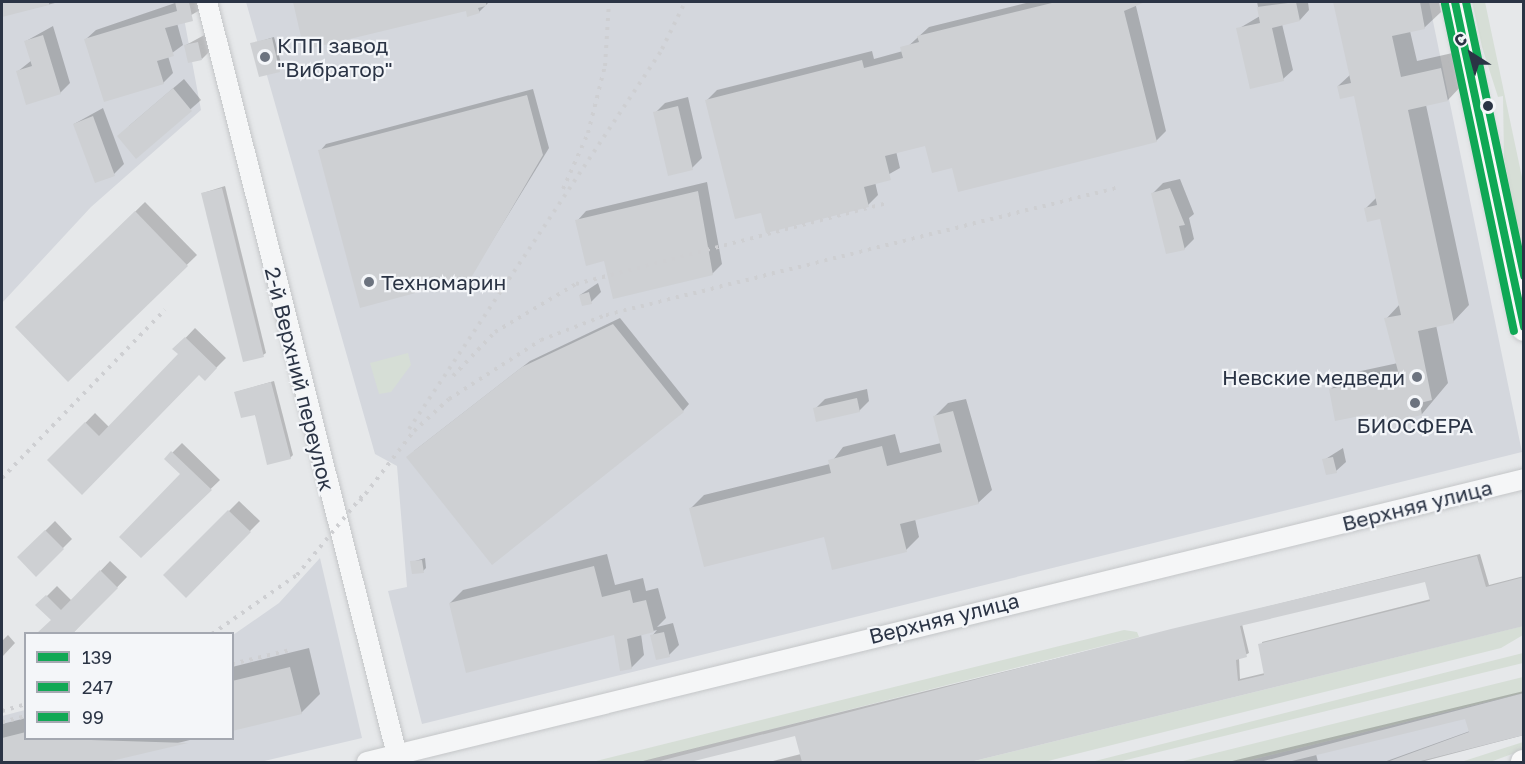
<!DOCTYPE html>
<html>
<head>
<meta charset="utf-8">
<style>
  body { margin:0 }
  #map { position:relative; width:1525px; height:764px; overflow:hidden; background:#e6e8ea; font-family:"Golos Text",sans-serif }
  div>[style] { position:absolute }
  [style*='--x'] { left:calc(var(--x)*1px); top:calc(var(--y)*1px); width:calc(var(--w)*1px); rotate:calc(var(--a)*1deg) }
  .built>* { inset:0; background:#d4d7dd }
  .green>* { inset:0; background:#d6ded6 }
  .shadow>* { inset:0; background:#0003 }
  .building>* { inset:0; background:#ced0d3 }
  .roads { filter:drop-shadow(0 0 2px #c4c6c8) drop-shadow(0 0 2px #c4c6c8) }
  .minor>* { height:20px; margin:-10px; padding:0 10px; transform-origin:10px; border-radius:10px; background:#f5f6f7 }
  .major>* { height:24px; margin:-12px; padding:0 12px; transform-origin:12px; border-radius:12px; background:#f8f8f8 }
  .rail>* { height:4px; margin-top:-2px; transform-origin:0; background:repeating-linear-gradient(90deg,#cecfd2 0 3px,transparent 0 9px) }
  .bus-1>* { height:8px; margin:-4px; padding:0 4px; transform-origin:4px; border-radius:4px; background:#10a855 }
  .bus-2>* { height:8px; margin:-4px; padding:0 4px; transform-origin:4px; border-radius:4px; background:#10a855 }
  .bus-3>* { height:8px; margin:-4px; padding:0 4px; transform-origin:4px; border-radius:4px; background:#10a855 }
  .dots>* { width:16px; height:16px; translate:-50% -50%; box-sizing:border-box; border:3px solid #f4f6f9; border-radius:50% }
  span { translate:-50% -50%; white-space:nowrap; text-align:center; line-height:1.15; -webkit-text-stroke:4.5px #f4f6f9; paint-order:stroke }
  .poi-label { font-size:21px; color:#2b3445 }
  .left { translate:0 -50%; text-align:left }
  .right { translate:-100% -50%; text-align:right }
  .street-label { font-size:21px; color:#2b3445 }
  .frame { position:absolute; inset:0; border:3px solid #2b3445; pointer-events:none }
  .legend { position:absolute; left:24px; top:632px; width:210px; height:108px; box-sizing:border-box; background:#f4f6f9; border:2px solid #a4a8b1; margin:0; padding:8px 10px; list-style:none; font-size:18px; color:#2b3445 }
  .legend li { display:flex; align-items:center; gap:12px; height:30px }
  .legend b { width:30px; border:2px solid #a4a8b1 }
  .north { position:absolute; left:1441px; top:24px; width:60px; height:60px; -webkit-text-stroke:4px #f4f6f9; paint-order:stroke; rotate:324deg; font-size:16px; font-weight:700; line-height:24px; text-align:center; color:#2b3445 }
  .north::after { content:''; display:block; margin:auto; width:21px; height:27px; background:#2b3445; clip-path:polygon(50% 0,100% 100%,50% 72%,0 100%) }
</style>
</head>
<body>
<div id="map">
  <div class="built">
    <div style="clip-path:polygon(2px 2px,181px 2px,201px 110px,91px 207px,2px 303px)"></div>
    <div style="clip-path:polygon(246px 2px,1429px 2px,1522px 452px,422px 724px,388px 591px,407px 587px,397px 466px,375px 454px)"></div>
    <div style="clip-path:polygon(320px 558px,362px 738px,260px 762px,2px 762px,2px 716px,25px 710px,26px 738px,232px 738px,233px 635px,279px 603px)"></div>
    <div style="clip-path:polygon(1523px 693px,1523px 735px,1417px 762px,1243px 762px)"></div>
  </div>
  <div class="green">
    <div style="clip-path:polygon(1472px 2px,1485px 2px,1523px 182px,1523px 254px,1504px 159px,1503px 96px,1498px 97px,1482px 47px)"></div>
    <div style="clip-path:polygon(408px 353px,411px 365px,391px 392px,379px 394px,370px 363px)"></div>
    <div style="clip-path:polygon(1523px 626px,1523px 635px,1501px 648px,1044px 762px,970px 762px)"></div>
    <div style="clip-path:polygon(1124px 630px,1137px 632px,1139px 637px,640px 762px,592px 762px)"></div>
    <div style="clip-path:polygon(1523px 653px,1523px 663px,1118px 762px,1091px 762px)"></div>
    <div style="clip-path:polygon(1523px 677px,1523px 693px,1243px 762px,1179px 762px)"></div>
    <div style="clip-path:polygon(1523px 742px,1523px 750px,1490px 762px,1461px 762px)"></div>
  </div>
  <div class="shadow">
    <div style="clip-path:polygon(2px 2px,59px 2px,2px 16px)"></div>
    <div style="clip-path:polygon(178px 2px,200px 2px,202px 9px,177px 23px,183px 45px,168px 56px,173px 73px,163px 83px,86px 39px,96px 30px)"></div>
    <div style="clip-path:polygon(294px 2px,489px 2px,479px 12px,467px 9px,306px 48px)"></div>
    <div style="clip-path:polygon(1030px 2px,1135px 2px,1166px 131px,1156px 141px,926px 144px,896px 151px,900px 168px,875px 182px,878px 195px,868px 205px,762px 211px,707px 100px,717px 90px,872px 51px,874px 59px,903px 51px,929px 27px)"></div>
    <div style="clip-path:polygon(1257px 2px,1308px 2px,1309px 10px,1300px 20px,1282px 24px,1293px 70px,1283px 79px,1238px 29px,1260px 16px)"></div>
    <div style="clip-path:polygon(1335px 2px,1439px 2px,1441px 12px,1424px 28px,1410px 31px,1417px 61px,1457px 52px,1464px 83px,1448px 100px,1426px 105px,1469px 305px,1453px 322px,1436px 325px,1448px 383px,1422px 414px,1371px 412px,1330px 390px,1347px 374px,1398px 363px,1386px 319px,1400px 304px,1381px 217px,1365px 209px,1377px 197px,1355px 94px,1338px 86px,1351px 74px)"></div>
    <div style="clip-path:polygon(53px 26px,70px 83px,60px 93px,17px 72px,32px 60px,26px 41px)"></div>
    <div style="clip-path:polygon(208px 33px,212px 49px,202px 59px,186px 45px)"></div>
    <div style="clip-path:polygon(274px 37px,282px 67px,279px 70px,252px 44px)"></div>
    <div style="clip-path:polygon(184px 79px,201px 100px,137px 156px,129px 126px)"></div>
    <div style="clip-path:polygon(533px 89px,549px 148px,470px 277px,320px 151px,326px 144px)"></div>
    <div style="clip-path:polygon(688px 97px,702px 158px,692px 168px,655px 113px,665px 103px)"></div>
    <div style="clip-path:polygon(103px 108px,124px 164px,114px 174px,74px 124px)"></div>
    <div style="clip-path:polygon(1180px 179px,1194px 214px,1189px 218px,1194px 239px,1184px 249px,1153px 193px,1163px 183px)"></div>
    <div style="clip-path:polygon(707px 182px,722px 264px,712px 274px,606px 260px,577px 221px,586px 211px)"></div>
    <div style="clip-path:polygon(225px 186px,266px 353px,263px 355px,203px 193px)"></div>
    <div style="clip-path:polygon(145px 202px,197px 255px,68px 380px,17px 327px)"></div>
    <div style="clip-path:polygon(598px 283px,601px 292px,591px 302px,580px 295px)"></div>
    <div style="clip-path:polygon(620px 318px,689px 404px,683px 411px,414px 451px,530px 361px)"></div>
    <div style="clip-path:polygon(195px 328px,226px 358px,205px 379px,199px 373px,82px 493px,49px 460px,95px 413px,109px 427px,180px 354px,175px 349px)"></div>
    <div style="clip-path:polygon(274px 381px,293px 455px,290px 458px,236px 392px)"></div>
    <div style="clip-path:polygon(867px 389px,869px 401px,859px 411px,815px 409px,825px 399px)"></div>
    <div style="clip-path:polygon(966px 399px,992px 490px,978px 503px,915px 519px,919px 537px,906px 550px,691px 508px,704px 495px,830px 464px,843px 447px,895px 434px,900px 453px,941px 443px,935px 416px,948px 403px)"></div>
    <div style="clip-path:polygon(182px 443px,220px 480px,141px 556px,182px 474px,166px 459px)"></div>
    <div style="clip-path:polygon(1343px 448px,1346px 462px,1336px 471px,1324px 460px)"></div>
    <div style="clip-path:polygon(239px 501px,260px 521px,186px 596px,165px 575px)"></div>
    <div style="clip-path:polygon(55px 521px,72px 539px,36px 575px,19px 557px)"></div>
    <div style="clip-path:polygon(607px 554px,615px 585px,643px 578px,646px 591px,658px 588px,666px 618px,657px 627px,673px 623px,679px 645px,669px 655px,652px 636px,657px 630px,641px 634px,644px 655px,631px 668px,615px 633px,450px 603px,463px 590px)"></div>
    <div style="clip-path:polygon(evenodd,1480px 554px,1489px 585px,1524px 576px,1524px 625px,963px 762px,769px 762px,801px 754px,796px 734px,684px 762px,639px 762px,1480px 554px,1426px 580px,1431px 599px,1262px 642px,1265px 673px,1240px 679px,1239px 658px,1249px 653px,1242px 624px,1426px 580px)"></div>
    <div style="clip-path:polygon(425px 558px,426px 568px,423px 571px,412px 562px)"></div>
    <div style="clip-path:polygon(110px 561px,127px 577px,72px 634px,40px 634px,53px 620px,38px 605px,57px 586px,72px 601px)"></div>
    <div style="clip-path:polygon(8px 635px,15px 643px,2px 657px,2px 641px)"></div>
    <div style="clip-path:polygon(309px 648px,320px 694px,301px 713px,232px 730px,232px 667px)"></div>
    <div style="clip-path:polygon(1524px 691px,1524px 735px,1421px 762px,1384px 762px,1470px 731px,1466px 717px,1316px 754px,1318px 762px,1228px 762px)"></div>
    <div style="clip-path:polygon(26px 718px,26px 738px,198px 738px,101px 762px,2px 762px,2px 724px)"></div>
  </div>
  <div class="building">
    <div style="clip-path:polygon(2px 2px,49px 2px,49px 5px,2px 17px)"></div>
    <div style="clip-path:polygon(175px 2px,189px 2px,193px 21px,165px 28px,174px 56px,157px 61px,164px 84px,104px 102px,84px 39px,177px 11px)"></div>
    <div style="clip-path:polygon(293px 2px,486px 2px,486px 6px,478px 8px,480px 13px,467px 17px,466px 11px,304px 50px)"></div>
    <div style="clip-path:polygon(1056px 2px,1145px 2px,1124px 11px,1157px 142px,958px 192px,952px 168px,932px 173px,925px 146px,885px 156px,891px 180px,864px 187px,869px 207px,766px 233px,761px 213px,735px 219px,705px 100px,862px 60px,864px 68px,903px 58px,900px 47px,919px 42px,917px 36px)"></div>
    <div style="clip-path:polygon(1296px 2px,1300px 21px,1272px 28px,1284px 81px,1250px 89px,1236px 28px,1260px 23px,1257px 7px)"></div>
    <div style="clip-path:polygon(1333px 2px,1420px 2px,1425px 29px,1392px 36px,1401px 77px,1441px 68px,1448px 101px,1408px 110px,1454px 323px,1418px 331px,1432px 400px,1420px 403px,1422px 415px,1372px 426px,1370px 414px,1335px 421px,1329px 389px,1399px 375px,1384px 318px,1401px 315px,1380px 219px,1367px 222px,1364px 208px,1377px 205px,1354px 96px,1340px 99px,1337px 86px,1351px 83px)"></div>
    <div style="clip-path:polygon(43px 35px,61px 94px,26px 105px,16px 71px,32px 66px,24px 41px)"></div>
    <div style="clip-path:polygon(272px 38px,280px 72px,259px 77px,250px 43px)"></div>
    <div style="clip-path:polygon(198px 42px,202px 60px,188px 63px,184px 45px)"></div>
    <div style="clip-path:polygon(173px 88px,192px 111px,136px 159px,117px 136px)"></div>
    <div style="clip-path:polygon(527px 95px,543px 155px,471px 278px,360px 308px,318px 150px)"></div>
    <div style="clip-path:polygon(678px 106px,693px 170px,668px 176px,653px 112px)"></div>
    <div style="clip-path:polygon(93px 116px,115px 176px,95px 183px,73px 124px)"></div>
    <div style="clip-path:polygon(222px 188px,264px 357px,243px 362px,201px 193px)"></div>
    <div style="clip-path:polygon(1170px 188px,1185px 225px,1179px 226px,1185px 250px,1166px 254px,1151px 193px)"></div>
    <div style="clip-path:polygon(698px 191px,713px 275px,613px 299px,604px 261px,586px 266px,575px 220px)"></div>
    <div style="clip-path:polygon(135px 211px,188px 266px,68px 382px,15px 327px)"></div>
    <div style="clip-path:polygon(589px 292px,592px 304px,582px 306px,579px 295px)"></div>
    <div style="clip-path:polygon(613px 324px,684px 412px,492px 565px,406px 457px,522px 367px)"></div>
    <div style="clip-path:polygon(185px 337px,217px 368px,205px 381px,199px 375px,82px 495px,47px 460px,85px 422px,99px 436px,178px 354px,172px 349px)"></div>
    <div style="clip-path:polygon(271px 382px,291px 459px,267px 465px,255px 415px,241px 418px,234px 392px)"></div>
    <div style="clip-path:polygon(857px 398px,860px 412px,816px 422px,813px 408px)"></div>
    <div style="clip-path:polygon(953px 411px,979px 504px,900px 524px,907px 552px,832px 570px,824px 537px,704px 567px,689px 508px,831px 473px,828px 460px,882px 446px,887px 466px,942px 452px,933px 416px)"></div>
    <div style="clip-path:polygon(171px 451px,212px 490px,141px 558px,119px 537px,180px 474px,164px 459px)"></div>
    <div style="clip-path:polygon(1333px 457px,1337px 473px,1326px 475px,1322px 459px)"></div>
    <div style="clip-path:polygon(228px 510px,251px 532px,186px 598px,163px 575px)"></div>
    <div style="clip-path:polygon(45px 530px,64px 549px,36px 577px,17px 557px)"></div>
    <div style="clip-path:polygon(evenodd,1477px 556px,1486px 587px,1524px 577px,1524px 626px,970px 762px,802px 762px,795px 736px,690px 762px,656px 762px,1171px 629px,1477px 556px,1425px 582px,1430px 601px,1258px 644px,1264px 675px,1238px 681px,1236px 660px,1247px 657px,1240px 626px,1425px 582px)"></div>
    <div style="clip-path:polygon(422px 560px,424px 573px,412px 574px,410px 561px)"></div>
    <div style="clip-path:polygon(594px 566px,602px 597px,630px 590px,633px 603px,646px 600px,654px 632px,627px 639px,632px 669px,620px 671px,614px 635px,466px 673px,449px 603px)"></div>
    <div style="clip-path:polygon(100px 570px,118px 588px,73px 633px,37px 633px,51px 620px,35px 605px,46px 595px,61px 610px)"></div>
    <div style="clip-path:polygon(664px 632px,670px 657px,656px 660px,650px 635px)"></div>
    <div style="clip-path:polygon(290px 667px,302px 714px,232px 731px,232px 681px)"></div>
    <div style="clip-path:polygon(1524px 693px,1524px 735px,1417px 762px,1387px 762px,1469px 732px,1465px 719px,1288px 762px,1260px 762px)"></div>
    <div style="clip-path:polygon(26px 732px,26px 738px,188px 743px,107px 762px,2px 762px,2px 738px)"></div>
  </div>
  <div class="roads">
    <div class="minor">
      <div style="--x:207;--y:2;--w:777;--a:75.84"></div>
      <div style="--x:367;--y:762;--w:1191;--a:-13.74"></div>
    </div>
    <div class="major">
      <div style="--x:1455;--y:2;--w:334;--a:78.1"></div>
      <div style="--x:1523;--y:762;--w:1;--a:0"></div>
    </div>
  </div>
  <div class="rail">
    <div style="--x:563;--y:189;--w:61;--a:-65.9"></div>
    <div style="--x:588;--y:133;--w:69;--a:-75.8"></div>
    <div style="--x:605;--y:66;--w:64;--a:-86.4"></div>
    <div style="--x:453;--y:376;--w:61;--a:-46.3"></div>
    <div style="--x:495;--y:332;--w:94;--a:-30.7"></div>
    <div style="--x:576;--y:284;--w:321;--a:-14.6"></div>
    <div style="--x:409;--y:429;--w:457;--a:-56.3"></div>
    <div style="--x:662;--y:49;--w:52;--a:-63.9"></div>
    <div style="--x:2;--y:478;--w:234;--a:-45.9"></div>
    <div style="--x:360;--y:501;--w:88;--a:-52.4"></div>
    <div style="--x:414;--y:431;--w:47;--a:-42.4"></div>
    <div style="--x:449;--y:399;--w:109;--a:-32.7"></div>
    <div style="--x:541;--y:340;--w:70;--a:-21"></div>
    <div style="--x:606;--y:315;--w:530;--a:-13.98"></div>
    <div style="--x:212;--y:634;--w:103;--a:-34.8"></div>
    <div style="--x:297;--y:575;--w:104;--a:-50.5"></div>
    <div style="--x:232;--y:664;--w:60;--a:-13.6"></div>
    <div style="--x:2;--y:711;--w:25;--a:-16"></div>
    <div style="--x:2;--y:722;--w:25;--a:-14"></div>
  </div>
  <div class="bus-1">
    <div style="--x:1455;--y:2;--w:332;--a:78"></div>
  </div>
  <div class="bus-2">
    <div style="--x:1445;--y:4;--w:334;--a:78.1"></div>
  </div>
  <div class="bus-3">
    <div style="--x:1466;--y:2;--w:280;--a:78"></div>
  </div>
  <div class="dots">
    <div style="left:265px;top:57px;background:#6c737f"></div>
    <div style="left:1488px;top:106px;background:#2b3445"></div>
    <div style="left:369px;top:282px;background:#6c737f"></div>
    <div style="left:1417px;top:377px;background:#6c737f"></div>
    <div style="left:1415px;top:403px;background:#6c737f"></div>
  </div>
  <div class="poi-label">
    <span class="left" style="left:277px;top:57px">КПП завод<br>"Вибратор"</span>
    <span class="left" style="left:381px;top:282px">Техномарин</span>
    <span class="right" style="left:1405px;top:377px">Невские медведи</span>
    <span style="left:1415px;top:425px">БИОСФЕРА</span>
  </div>
  <div class="street-label">
    <span style="left:300px;top:379px;rotate:76deg">2-й Верхний переулок</span>
    <span style="left:1417px;top:505px;rotate:-14deg">Верхняя улица</span>
    <span style="left:944px;top:618px;rotate:-14deg">Верхняя улица</span>
  </div>
  <div class="frame"></div>
  <ul class="legend">
  <li><b style="height:8px;background:#10a855"></b>139</li>
  <li><b style="height:8px;background:#10a855"></b>247</li>
  <li><b style="height:8px;background:#10a855"></b>99</li>
  </ul>
  <div class="north">С</div>
</div>
</body>
</html>
